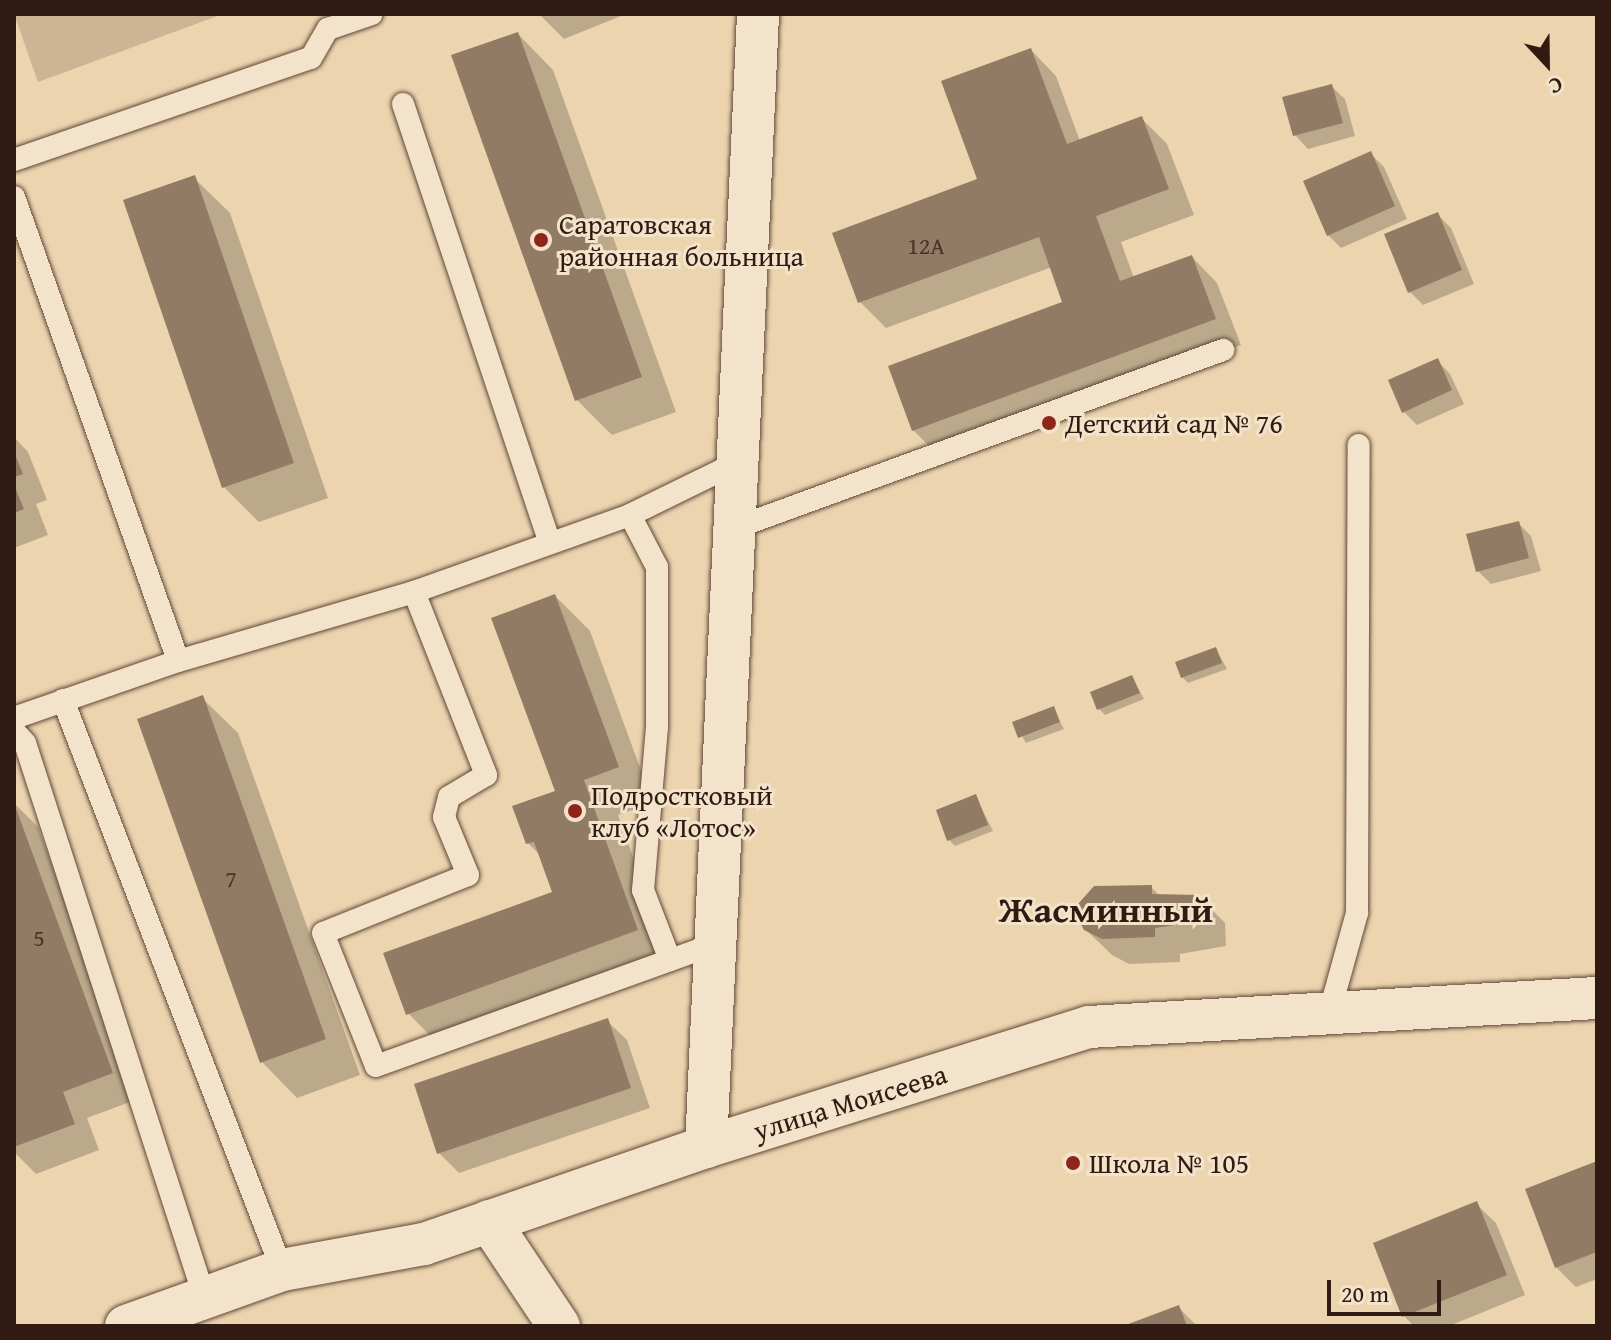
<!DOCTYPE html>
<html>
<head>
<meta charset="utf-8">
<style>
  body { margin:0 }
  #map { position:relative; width:1611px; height:1340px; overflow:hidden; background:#ecd4af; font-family:"Gentium Book Plus",serif }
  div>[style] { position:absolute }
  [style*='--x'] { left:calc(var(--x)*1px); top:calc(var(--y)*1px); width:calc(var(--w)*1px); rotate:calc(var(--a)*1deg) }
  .green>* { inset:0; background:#ccb494 }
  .shadow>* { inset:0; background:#0003 }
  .building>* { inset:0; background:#927b64 }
  .roads { filter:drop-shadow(0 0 2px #604839) drop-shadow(0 0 2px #604839) }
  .lane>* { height:22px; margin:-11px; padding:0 11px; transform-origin:11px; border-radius:11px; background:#f3e3cb }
  .street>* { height:42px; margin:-21px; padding:0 21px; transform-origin:21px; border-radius:21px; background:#f3e3cb }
  .dots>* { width:22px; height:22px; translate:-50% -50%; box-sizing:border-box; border:4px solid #f3e3cb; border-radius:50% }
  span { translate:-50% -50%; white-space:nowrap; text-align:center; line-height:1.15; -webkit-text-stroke:6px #f3e3cb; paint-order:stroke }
  .number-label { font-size:24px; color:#493226 }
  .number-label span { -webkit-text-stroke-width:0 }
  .poi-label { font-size:28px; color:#311a12 }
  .left { translate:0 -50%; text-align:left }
  .street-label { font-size:28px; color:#311a12 }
  .district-label { font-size:36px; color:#311a12; font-weight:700 }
  .frame { position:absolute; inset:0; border:16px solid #311a12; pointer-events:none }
  .north { position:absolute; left:1507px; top:24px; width:80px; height:80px; -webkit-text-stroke:6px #f3e3cb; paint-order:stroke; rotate:158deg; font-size:22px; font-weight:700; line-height:32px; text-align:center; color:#311a12 }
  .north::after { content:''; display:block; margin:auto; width:28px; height:36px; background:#311a12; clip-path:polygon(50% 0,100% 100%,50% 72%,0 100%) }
  .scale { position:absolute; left:1327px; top:1280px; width:114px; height:36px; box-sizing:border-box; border:4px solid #311a12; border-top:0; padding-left:10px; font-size:24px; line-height:28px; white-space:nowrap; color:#311a12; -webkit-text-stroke:6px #f3e3cb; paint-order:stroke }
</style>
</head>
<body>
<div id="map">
  <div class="green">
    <div style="clip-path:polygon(14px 14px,223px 14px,38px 82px)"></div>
  </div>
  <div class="shadow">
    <div style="clip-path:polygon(539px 14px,626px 14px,564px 39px)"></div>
    <div style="clip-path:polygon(518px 34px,553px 70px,676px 412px,612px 435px,577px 400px)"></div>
    <div style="clip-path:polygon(1031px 50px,1056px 76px,1080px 141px,1142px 119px,1167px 144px,1194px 215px,1121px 242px,1134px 278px,1192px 257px,1217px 283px,1241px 345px,939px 456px,913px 430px,1065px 303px,1052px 267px,886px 328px,860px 302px,835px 234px,980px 180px)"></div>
    <div style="clip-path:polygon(1331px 86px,1345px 99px,1355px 136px,1308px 149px,1295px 135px)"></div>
    <div style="clip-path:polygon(1371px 154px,1384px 167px,1407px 219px,1341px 248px,1328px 235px)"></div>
    <div style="clip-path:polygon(194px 178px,230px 213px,328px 498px,259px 522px,223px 486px)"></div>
    <div style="clip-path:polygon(1438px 215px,1451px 228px,1474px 284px,1423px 305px,1410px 292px)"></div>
    <div style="clip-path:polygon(1437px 360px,1450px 374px,1464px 404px,1417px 425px,1404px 412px)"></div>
    <div style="clip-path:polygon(14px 437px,28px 452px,47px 500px,36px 504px,48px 535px,14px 548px)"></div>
    <div style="clip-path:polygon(1518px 523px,1531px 536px,1541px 571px,1491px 584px,1478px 571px)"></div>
    <div style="clip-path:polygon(555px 596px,590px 631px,653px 803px,618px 815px,672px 965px,443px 1049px,408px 1013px,554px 893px,541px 856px,528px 843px,557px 792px)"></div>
    <div style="clip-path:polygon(1216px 649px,1227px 669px,1188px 683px,1182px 677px)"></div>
    <div style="clip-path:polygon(1132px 677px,1144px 699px,1105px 715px,1099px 709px)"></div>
    <div style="clip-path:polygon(202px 698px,238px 733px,360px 1075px,297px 1098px,262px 1062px)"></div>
    <div style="clip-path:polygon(1053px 709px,1064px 729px,1026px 743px,1015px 724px)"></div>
    <div style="clip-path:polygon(976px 797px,993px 831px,955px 846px,949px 840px)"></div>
    <div style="clip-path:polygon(14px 803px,38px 827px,138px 1099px,87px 1118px,99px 1150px,36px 1174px,14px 1152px)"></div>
    <div style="clip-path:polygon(1151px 887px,1160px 896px,1199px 897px,1225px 923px,1226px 946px,1180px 954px,1180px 962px,1129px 964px,1112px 955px,1085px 929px)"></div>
    <div style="clip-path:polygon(607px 1021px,627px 1040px,650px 1108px,459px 1173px,439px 1153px)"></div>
    <div style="clip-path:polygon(1597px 1163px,1597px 1279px,1576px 1287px,1556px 1267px)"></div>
    <div style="clip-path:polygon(1476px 1204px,1496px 1223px,1525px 1295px,1449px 1326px,1414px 1326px,1404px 1316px,1375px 1244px)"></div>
    <div style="clip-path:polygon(1178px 1307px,1197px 1326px,1128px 1326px)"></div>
  </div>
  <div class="building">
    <div style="clip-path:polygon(518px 32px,642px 377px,575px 401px,451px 55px)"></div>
    <div style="clip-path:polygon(1031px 48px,1067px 144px,1142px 116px,1169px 189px,1096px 216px,1120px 281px,1192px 255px,1216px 319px,912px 431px,888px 366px,1062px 302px,1039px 237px,858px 303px,832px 233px,977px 179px,941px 81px)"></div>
    <div style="clip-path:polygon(1332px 84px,1343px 123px,1293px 136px,1282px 97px)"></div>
    <div style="clip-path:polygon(1371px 151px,1395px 206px,1327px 236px,1303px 181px)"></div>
    <div style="clip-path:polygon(195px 175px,294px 463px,222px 488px,123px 200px)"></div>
    <div style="clip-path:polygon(1438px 212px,1462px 270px,1408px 293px,1384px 234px)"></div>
    <div style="clip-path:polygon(1438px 358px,1452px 390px,1402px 413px,1388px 380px)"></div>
    <div style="clip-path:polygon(14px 452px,23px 474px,14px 477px)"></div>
    <div style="clip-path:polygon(14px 485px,24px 509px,14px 513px)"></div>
    <div style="clip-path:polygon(1519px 521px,1529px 558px,1476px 572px,1466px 534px)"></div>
    <div style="clip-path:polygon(555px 594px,619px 767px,584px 780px,638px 930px,406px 1015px,383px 953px,552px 892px,534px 842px,526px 844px,512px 806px,555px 791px,491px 618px)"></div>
    <div style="clip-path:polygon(1216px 647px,1222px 663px,1181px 678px,1175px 662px)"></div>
    <div style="clip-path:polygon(1132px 675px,1140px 693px,1097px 710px,1090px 692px)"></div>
    <div style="clip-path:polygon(203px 695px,326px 1039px,260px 1063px,137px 719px)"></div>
    <div style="clip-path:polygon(1054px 706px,1060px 722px,1018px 738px,1012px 722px)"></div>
    <div style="clip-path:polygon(976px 794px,988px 825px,947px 841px,936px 810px)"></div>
    <div style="clip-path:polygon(14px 803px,113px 1073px,63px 1092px,75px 1124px,14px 1147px)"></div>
    <div style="clip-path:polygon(1152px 885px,1152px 894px,1200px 895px,1201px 921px,1155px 928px,1155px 937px,1102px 939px,1084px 930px,1077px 917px,1078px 904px,1094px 886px)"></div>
    <div style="clip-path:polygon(608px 1018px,631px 1088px,437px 1154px,414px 1084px)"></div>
    <div style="clip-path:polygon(1597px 1161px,1597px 1252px,1555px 1268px,1525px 1189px)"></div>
    <div style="clip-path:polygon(1477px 1201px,1507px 1275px,1402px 1317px,1373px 1243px)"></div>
    <div style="clip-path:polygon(1179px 1305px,1187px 1326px,1123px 1326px)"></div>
  </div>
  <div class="roads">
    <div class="lane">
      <div style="--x:403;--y:104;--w:463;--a:71.5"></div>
      <div style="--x:14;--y:160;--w:314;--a:-19"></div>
      <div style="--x:311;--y:58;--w:34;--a:-60"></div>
      <div style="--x:328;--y:29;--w:46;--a:-18.8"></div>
      <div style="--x:14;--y:197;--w:492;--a:70.5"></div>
      <div style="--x:178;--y:661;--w:246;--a:-16.3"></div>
      <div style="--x:414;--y:592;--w:229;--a:-19.6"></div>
      <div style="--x:630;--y:515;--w:118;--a:-26.1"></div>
      <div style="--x:630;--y:515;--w:59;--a:62.6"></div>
      <div style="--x:657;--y:567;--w:160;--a:90"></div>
      <div style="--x:657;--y:727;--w:164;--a:94.9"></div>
      <div style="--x:643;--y:890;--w:75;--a:68.9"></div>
      <div style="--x:732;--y:529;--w:523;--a:-20.03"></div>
      <div style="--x:414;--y:592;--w:197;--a:68.5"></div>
      <div style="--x:486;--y:775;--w:43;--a:149.3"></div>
      <div style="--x:449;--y:797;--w:21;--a:104"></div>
      <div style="--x:444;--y:817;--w:63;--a:67.5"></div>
      <div style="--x:468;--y:875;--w:156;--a:158.2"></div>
      <div style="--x:323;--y:933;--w:143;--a:68.3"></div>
      <div style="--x:376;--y:1066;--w:357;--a:-19.8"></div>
      <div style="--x:63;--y:700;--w:611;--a:68.98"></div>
      <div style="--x:14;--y:718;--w:174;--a:-19.2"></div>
      <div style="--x:14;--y:731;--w:16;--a:47"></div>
      <div style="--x:25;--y:743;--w:584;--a:72.06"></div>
      <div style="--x:1329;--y:1014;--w:105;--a:-74.5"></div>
      <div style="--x:1357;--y:913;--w:468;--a:-89.8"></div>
    </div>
    <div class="street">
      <div style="--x:706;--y:1147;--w:1134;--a:-87.37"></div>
      <div style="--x:489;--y:1221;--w:126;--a:56.3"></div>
      <div style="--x:126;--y:1326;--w:166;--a:-19.7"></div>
      <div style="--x:282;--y:1270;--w:144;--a:-10.4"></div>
      <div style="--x:424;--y:1244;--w:298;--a:-19"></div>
      <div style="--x:706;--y:1147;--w:401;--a:-17.4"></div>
      <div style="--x:1089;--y:1027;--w:509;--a:-3.27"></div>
    </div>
  </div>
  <div class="dots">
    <div style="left:541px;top:240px;background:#8f2418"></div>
    <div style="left:1049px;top:423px;background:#8f2418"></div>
    <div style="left:575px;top:811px;background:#8f2418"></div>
    <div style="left:1073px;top:1163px;background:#8f2418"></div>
  </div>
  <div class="number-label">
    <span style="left:926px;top:246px">12А</span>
    <span style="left:231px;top:879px">7</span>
    <span style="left:39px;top:938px">5</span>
  </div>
  <div class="poi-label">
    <span class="left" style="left:559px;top:240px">Саратовская<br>районная больница</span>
    <span class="left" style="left:1065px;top:423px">Детский сад № 76</span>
    <span class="left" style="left:591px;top:811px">Подростковый<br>клуб «Лотос»</span>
    <span class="left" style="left:1089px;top:1163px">Школа № 105</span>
  </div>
  <div class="street-label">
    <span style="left:850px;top:1102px;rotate:-17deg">улица Моисеева</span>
  </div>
  <div class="district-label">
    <span style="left:1106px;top:909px">Жасминный</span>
  </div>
  <div class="frame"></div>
  <div class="north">С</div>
  <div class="scale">20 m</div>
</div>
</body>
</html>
